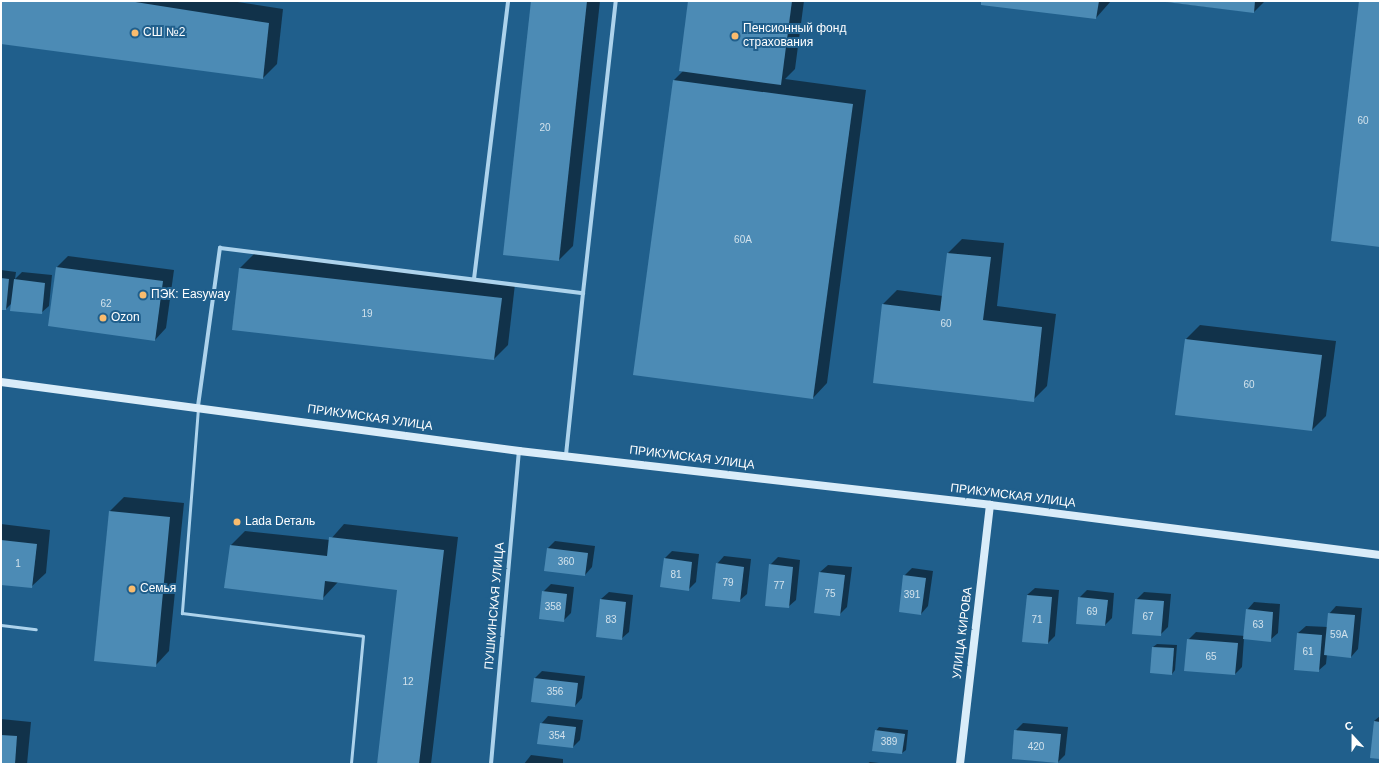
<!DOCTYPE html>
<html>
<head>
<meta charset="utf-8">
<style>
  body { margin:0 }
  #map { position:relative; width:1381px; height:765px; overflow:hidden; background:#205f8c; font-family:Arial,sans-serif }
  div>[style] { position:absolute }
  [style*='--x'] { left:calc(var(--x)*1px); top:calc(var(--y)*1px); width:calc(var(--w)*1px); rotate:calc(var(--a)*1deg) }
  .shadow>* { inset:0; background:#0007 }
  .building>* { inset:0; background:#4c8bb5 }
  .lane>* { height:3px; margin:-1.5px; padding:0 1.5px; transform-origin:1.5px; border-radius:1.5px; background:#add3ec }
  .street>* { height:4px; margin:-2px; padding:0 2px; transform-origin:2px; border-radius:2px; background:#add3ec }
  .secondary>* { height:8px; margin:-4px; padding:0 4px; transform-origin:4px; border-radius:4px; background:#d9ecf9 }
  .dots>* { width:11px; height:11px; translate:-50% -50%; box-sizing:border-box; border:2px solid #205f8c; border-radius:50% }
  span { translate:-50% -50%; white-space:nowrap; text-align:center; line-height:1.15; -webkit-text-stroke:4px #205f8c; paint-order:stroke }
  .number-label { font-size:10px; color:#d2e2ec }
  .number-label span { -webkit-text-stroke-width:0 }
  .poi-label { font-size:12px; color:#fff }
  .left { translate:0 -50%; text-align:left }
  .street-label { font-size:12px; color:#fff }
  .frame { position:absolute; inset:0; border:2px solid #fff; pointer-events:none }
  .north { position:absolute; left:1333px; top:717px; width:40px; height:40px; -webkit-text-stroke:3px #205f8c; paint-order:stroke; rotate:339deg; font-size:11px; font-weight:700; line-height:16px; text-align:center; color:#fff }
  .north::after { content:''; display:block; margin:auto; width:14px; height:18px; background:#fff; clip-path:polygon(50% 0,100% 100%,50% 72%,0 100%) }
</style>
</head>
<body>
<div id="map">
  <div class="shadow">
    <div style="clip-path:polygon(1px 1px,231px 1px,283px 9px,277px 64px,263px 78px,1px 43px)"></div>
    <div style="clip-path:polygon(532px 1px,600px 1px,573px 246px,559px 260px)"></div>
    <div style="clip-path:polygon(689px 1px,804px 1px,795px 69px,785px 79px,866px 90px,827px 383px,813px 398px,674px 80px,683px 71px)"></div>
    <div style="clip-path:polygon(982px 1px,1111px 1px,1096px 18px)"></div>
    <div style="clip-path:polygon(1158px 1px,1265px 1px,1254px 12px)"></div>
    <div style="clip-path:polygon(962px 239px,1004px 243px,997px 306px,1056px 314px,1047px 386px,1033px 400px,883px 304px,897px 290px,943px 296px,948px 253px)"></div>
    <div style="clip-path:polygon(254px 254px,515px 284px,508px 345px,494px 359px,240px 268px)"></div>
    <div style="clip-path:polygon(68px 256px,174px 270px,166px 328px,155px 340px,49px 325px,57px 267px)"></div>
    <div style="clip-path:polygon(1px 270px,16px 272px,15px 279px,22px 272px,52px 275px,49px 306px,41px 313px,12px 303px,6px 309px,1px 309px)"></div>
    <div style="clip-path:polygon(1200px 325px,1336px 341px,1326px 416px,1312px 430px,1186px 339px)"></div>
    <div style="clip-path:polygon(124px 497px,184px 503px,169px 651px,155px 666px,110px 511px)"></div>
    <div style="clip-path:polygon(1px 524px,50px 530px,46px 573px,31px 587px,1px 584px)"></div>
    <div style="clip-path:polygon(344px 524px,458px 537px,431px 764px,378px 764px,398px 589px,338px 582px,323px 598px,225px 587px,231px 545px,245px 531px,330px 540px)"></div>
    <div style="clip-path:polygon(555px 541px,595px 546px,592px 567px,585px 575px,547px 549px)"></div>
    <div style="clip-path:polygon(672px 551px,699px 554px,696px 582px,688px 590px,664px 559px)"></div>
    <div style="clip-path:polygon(724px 556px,751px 559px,747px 594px,739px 601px,717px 564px)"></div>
    <div style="clip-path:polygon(778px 557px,800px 560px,796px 600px,788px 607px,770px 565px)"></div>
    <div style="clip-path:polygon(828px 565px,852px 567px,847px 607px,839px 615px,816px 612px,820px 572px)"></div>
    <div style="clip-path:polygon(912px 568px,933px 571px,928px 606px,921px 614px,904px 576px)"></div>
    <div style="clip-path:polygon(551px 584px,574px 587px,571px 613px,563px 621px,543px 592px)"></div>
    <div style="clip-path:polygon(1035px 588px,1059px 590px,1055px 636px,1048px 643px,1027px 595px)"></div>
    <div style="clip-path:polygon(1087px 590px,1114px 593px,1112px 618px,1105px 625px,1079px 598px)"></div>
    <div style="clip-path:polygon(609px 592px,633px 595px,629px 632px,621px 639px,601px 599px)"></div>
    <div style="clip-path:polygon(1144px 592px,1171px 594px,1168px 627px,1160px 635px,1136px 600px)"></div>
    <div style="clip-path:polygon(1254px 602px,1280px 604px,1278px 633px,1270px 640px,1244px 638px,1242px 667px,1235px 674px,1188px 640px,1196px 632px,1245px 636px,1247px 610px)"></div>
    <div style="clip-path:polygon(1336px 606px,1362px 608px,1358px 649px,1351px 657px,1327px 654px,1326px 664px,1318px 671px,1295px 669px,1298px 633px,1306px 626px,1328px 627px,1329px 614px)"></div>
    <div style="clip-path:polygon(1157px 644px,1177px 645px,1175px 670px,1172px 674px,1153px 647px)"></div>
    <div style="clip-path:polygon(542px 671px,585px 676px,582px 698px,575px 706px,533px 701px,535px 678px)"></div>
    <div style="clip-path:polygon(548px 716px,583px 720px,580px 740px,573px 747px,541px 724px)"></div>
    <div style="clip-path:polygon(1380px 716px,1380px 758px,1374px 721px)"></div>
    <div style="clip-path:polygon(1px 719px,31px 722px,27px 764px,1px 764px)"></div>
    <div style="clip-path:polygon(1023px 723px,1068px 727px,1065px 755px,1058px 762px,1015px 731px)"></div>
    <div style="clip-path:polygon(879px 727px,908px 730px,906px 750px,902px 753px,876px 731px)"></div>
    <div style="clip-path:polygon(531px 755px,563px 759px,563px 764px,524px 764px)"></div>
    <div style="clip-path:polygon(870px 762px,888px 764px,867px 764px)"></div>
  </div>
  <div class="building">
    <div style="clip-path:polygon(1px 1px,129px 1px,269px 23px,263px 79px,1px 44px)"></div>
    <div style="clip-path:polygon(531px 1px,587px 1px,559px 261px,503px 255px)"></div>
    <div style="clip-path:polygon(688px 1px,792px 1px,781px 85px,679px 71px)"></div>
    <div style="clip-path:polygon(981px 1px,1099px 1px,1096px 19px,981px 5px)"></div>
    <div style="clip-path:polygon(1158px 1px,1255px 1px,1254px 13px)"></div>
    <div style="clip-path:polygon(1359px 1px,1380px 1px,1380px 247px,1331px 241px)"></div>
    <div style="clip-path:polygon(673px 80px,853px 104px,813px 399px,633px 375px)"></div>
    <div style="clip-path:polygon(947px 253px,991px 257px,983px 320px,1042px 327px,1034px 402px,873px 383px,882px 304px,940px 311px)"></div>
    <div style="clip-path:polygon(56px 267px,163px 281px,155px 341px,48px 326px)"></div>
    <div style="clip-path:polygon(239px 268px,502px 298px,494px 360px,232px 330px)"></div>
    <div style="clip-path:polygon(1px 278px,9px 279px,6px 310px,1px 310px)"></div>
    <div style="clip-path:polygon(14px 279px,45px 283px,42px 314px,10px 311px)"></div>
    <div style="clip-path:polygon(1185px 339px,1322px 355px,1312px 431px,1175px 415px)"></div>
    <div style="clip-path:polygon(109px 511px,170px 517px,156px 667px,94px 661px)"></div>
    <div style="clip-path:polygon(329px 537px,444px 550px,419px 764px,377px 764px,397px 590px,325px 581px,323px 600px,224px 588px,230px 545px,327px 556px)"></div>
    <div style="clip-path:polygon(1px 540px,37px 544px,32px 588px,1px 585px)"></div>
    <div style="clip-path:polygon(547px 548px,588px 553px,585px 576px,544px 571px)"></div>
    <div style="clip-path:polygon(664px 558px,692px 562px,689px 591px,660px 587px)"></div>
    <div style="clip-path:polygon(716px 563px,744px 567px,740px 602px,712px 599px)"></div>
    <div style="clip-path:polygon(769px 564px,793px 567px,789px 608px,765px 606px)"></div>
    <div style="clip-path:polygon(819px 572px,845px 575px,840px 616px,814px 613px)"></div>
    <div style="clip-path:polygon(903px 575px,926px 578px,921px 615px,899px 612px)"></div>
    <div style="clip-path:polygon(542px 591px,567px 594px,564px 622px,539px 619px)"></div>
    <div style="clip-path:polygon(1027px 595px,1052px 597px,1048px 644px,1022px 642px)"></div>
    <div style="clip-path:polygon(1078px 597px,1108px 600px,1105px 626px,1076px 624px)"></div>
    <div style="clip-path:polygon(600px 599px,626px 602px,622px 640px,596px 637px)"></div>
    <div style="clip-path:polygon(1135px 599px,1164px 601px,1161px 636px,1132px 634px)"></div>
    <div style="clip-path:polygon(1246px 609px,1273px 612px,1271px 642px,1243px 639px)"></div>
    <div style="clip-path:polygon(1328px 613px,1355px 615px,1351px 658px,1324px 655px)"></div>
    <div style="clip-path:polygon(1297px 633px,1322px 635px,1319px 672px,1294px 670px)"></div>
    <div style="clip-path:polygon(1187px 639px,1238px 643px,1235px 675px,1184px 671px)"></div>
    <div style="clip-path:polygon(1152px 647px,1174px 648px,1172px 675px,1150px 673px)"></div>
    <div style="clip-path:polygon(534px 678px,578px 683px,575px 707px,531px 702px)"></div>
    <div style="clip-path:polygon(1374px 721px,1380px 722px,1380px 759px,1370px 758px)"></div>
    <div style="clip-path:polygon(540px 723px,576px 727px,573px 748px,537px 744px)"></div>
    <div style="clip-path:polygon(875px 730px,905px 734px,902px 754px,872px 751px)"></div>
    <div style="clip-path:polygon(1014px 730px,1061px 734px,1058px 763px,1012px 759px)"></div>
    <div style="clip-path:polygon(1px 735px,17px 736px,15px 764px,1px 764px)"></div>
  </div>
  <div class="lane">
    <div style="--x:198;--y:408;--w:206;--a:94.5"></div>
    <div style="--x:182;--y:613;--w:182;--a:7.2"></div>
    <div style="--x:363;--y:636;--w:129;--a:95.4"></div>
    <div style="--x:1;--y:625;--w:35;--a:7"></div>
  </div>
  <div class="street">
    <div style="--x:474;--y:279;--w:280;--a:-83"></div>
    <div style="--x:583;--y:293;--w:294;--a:-83.6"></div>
    <div style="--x:198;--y:406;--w:160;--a:-82.1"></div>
    <div style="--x:220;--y:248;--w:366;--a:7.1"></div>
    <div style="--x:583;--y:293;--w:163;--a:96"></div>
    <div style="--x:491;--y:764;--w:314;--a:-84.9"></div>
  </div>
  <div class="secondary">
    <div style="--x:1;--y:382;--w:523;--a:7.59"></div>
    <div style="--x:519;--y:451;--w:474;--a:6.5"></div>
    <div style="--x:990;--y:505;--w:393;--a:7.3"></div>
    <div style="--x:960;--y:764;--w:261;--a:-83.4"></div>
  </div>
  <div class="dots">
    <div style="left:135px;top:33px;background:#f9bc6e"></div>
    <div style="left:735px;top:36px;background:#f9bc6e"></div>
    <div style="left:143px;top:295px;background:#f9bc6e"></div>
    <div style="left:103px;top:318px;background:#f9bc6e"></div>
    <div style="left:237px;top:522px;background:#f9bc6e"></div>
    <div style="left:132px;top:589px;background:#f9bc6e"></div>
  </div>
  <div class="number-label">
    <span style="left:1363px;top:121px">60</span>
    <span style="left:545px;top:128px">20</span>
    <span style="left:743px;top:240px">60А</span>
    <span style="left:106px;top:304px">62</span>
    <span style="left:367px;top:314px">19</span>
    <span style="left:946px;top:324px">60</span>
    <span style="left:1249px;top:385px">60</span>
    <span style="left:566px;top:562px">360</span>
    <span style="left:18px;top:564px">1</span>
    <span style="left:676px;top:575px">81</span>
    <span style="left:728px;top:583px">79</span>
    <span style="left:779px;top:586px">77</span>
    <span style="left:830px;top:594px">75</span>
    <span style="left:912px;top:595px">391</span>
    <span style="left:553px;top:607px">358</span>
    <span style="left:1092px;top:612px">69</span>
    <span style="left:1148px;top:617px">67</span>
    <span style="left:611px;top:620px">83</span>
    <span style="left:1037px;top:620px">71</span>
    <span style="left:1258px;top:625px">63</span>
    <span style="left:1339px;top:635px">59А</span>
    <span style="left:1308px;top:652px">61</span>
    <span style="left:1211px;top:657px">65</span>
    <span style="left:408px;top:682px">12</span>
    <span style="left:555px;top:692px">356</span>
    <span style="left:557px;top:736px">354</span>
    <span style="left:889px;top:742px">389</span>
    <span style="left:1036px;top:747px">420</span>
  </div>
  <div class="poi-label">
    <span class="left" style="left:743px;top:36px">Пенсионный фонд<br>страхования</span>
    <span class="left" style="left:143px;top:33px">СШ №2</span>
    <span class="left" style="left:151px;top:295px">ПЭК: Easyway</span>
    <span class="left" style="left:111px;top:318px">Ozon</span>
    <span class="left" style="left:245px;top:522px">Lada Dеталь</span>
    <span class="left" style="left:140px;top:589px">Семья</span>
  </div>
  <div class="street-label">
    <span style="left:370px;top:418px;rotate:8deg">ПРИКУМСКАЯ УЛИЦА</span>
    <span style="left:692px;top:458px;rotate:7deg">ПРИКУМСКАЯ УЛИЦА</span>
    <span style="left:1013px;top:496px;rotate:7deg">ПРИКУМСКАЯ УЛИЦА</span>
    <span style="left:495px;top:606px;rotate:-85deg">ПУШКИНСКАЯ УЛИЦА</span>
    <span style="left:963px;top:633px;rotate:-83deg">УЛИЦА КИРОВА</span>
  </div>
  <div class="frame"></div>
  <div class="north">С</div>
</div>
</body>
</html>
